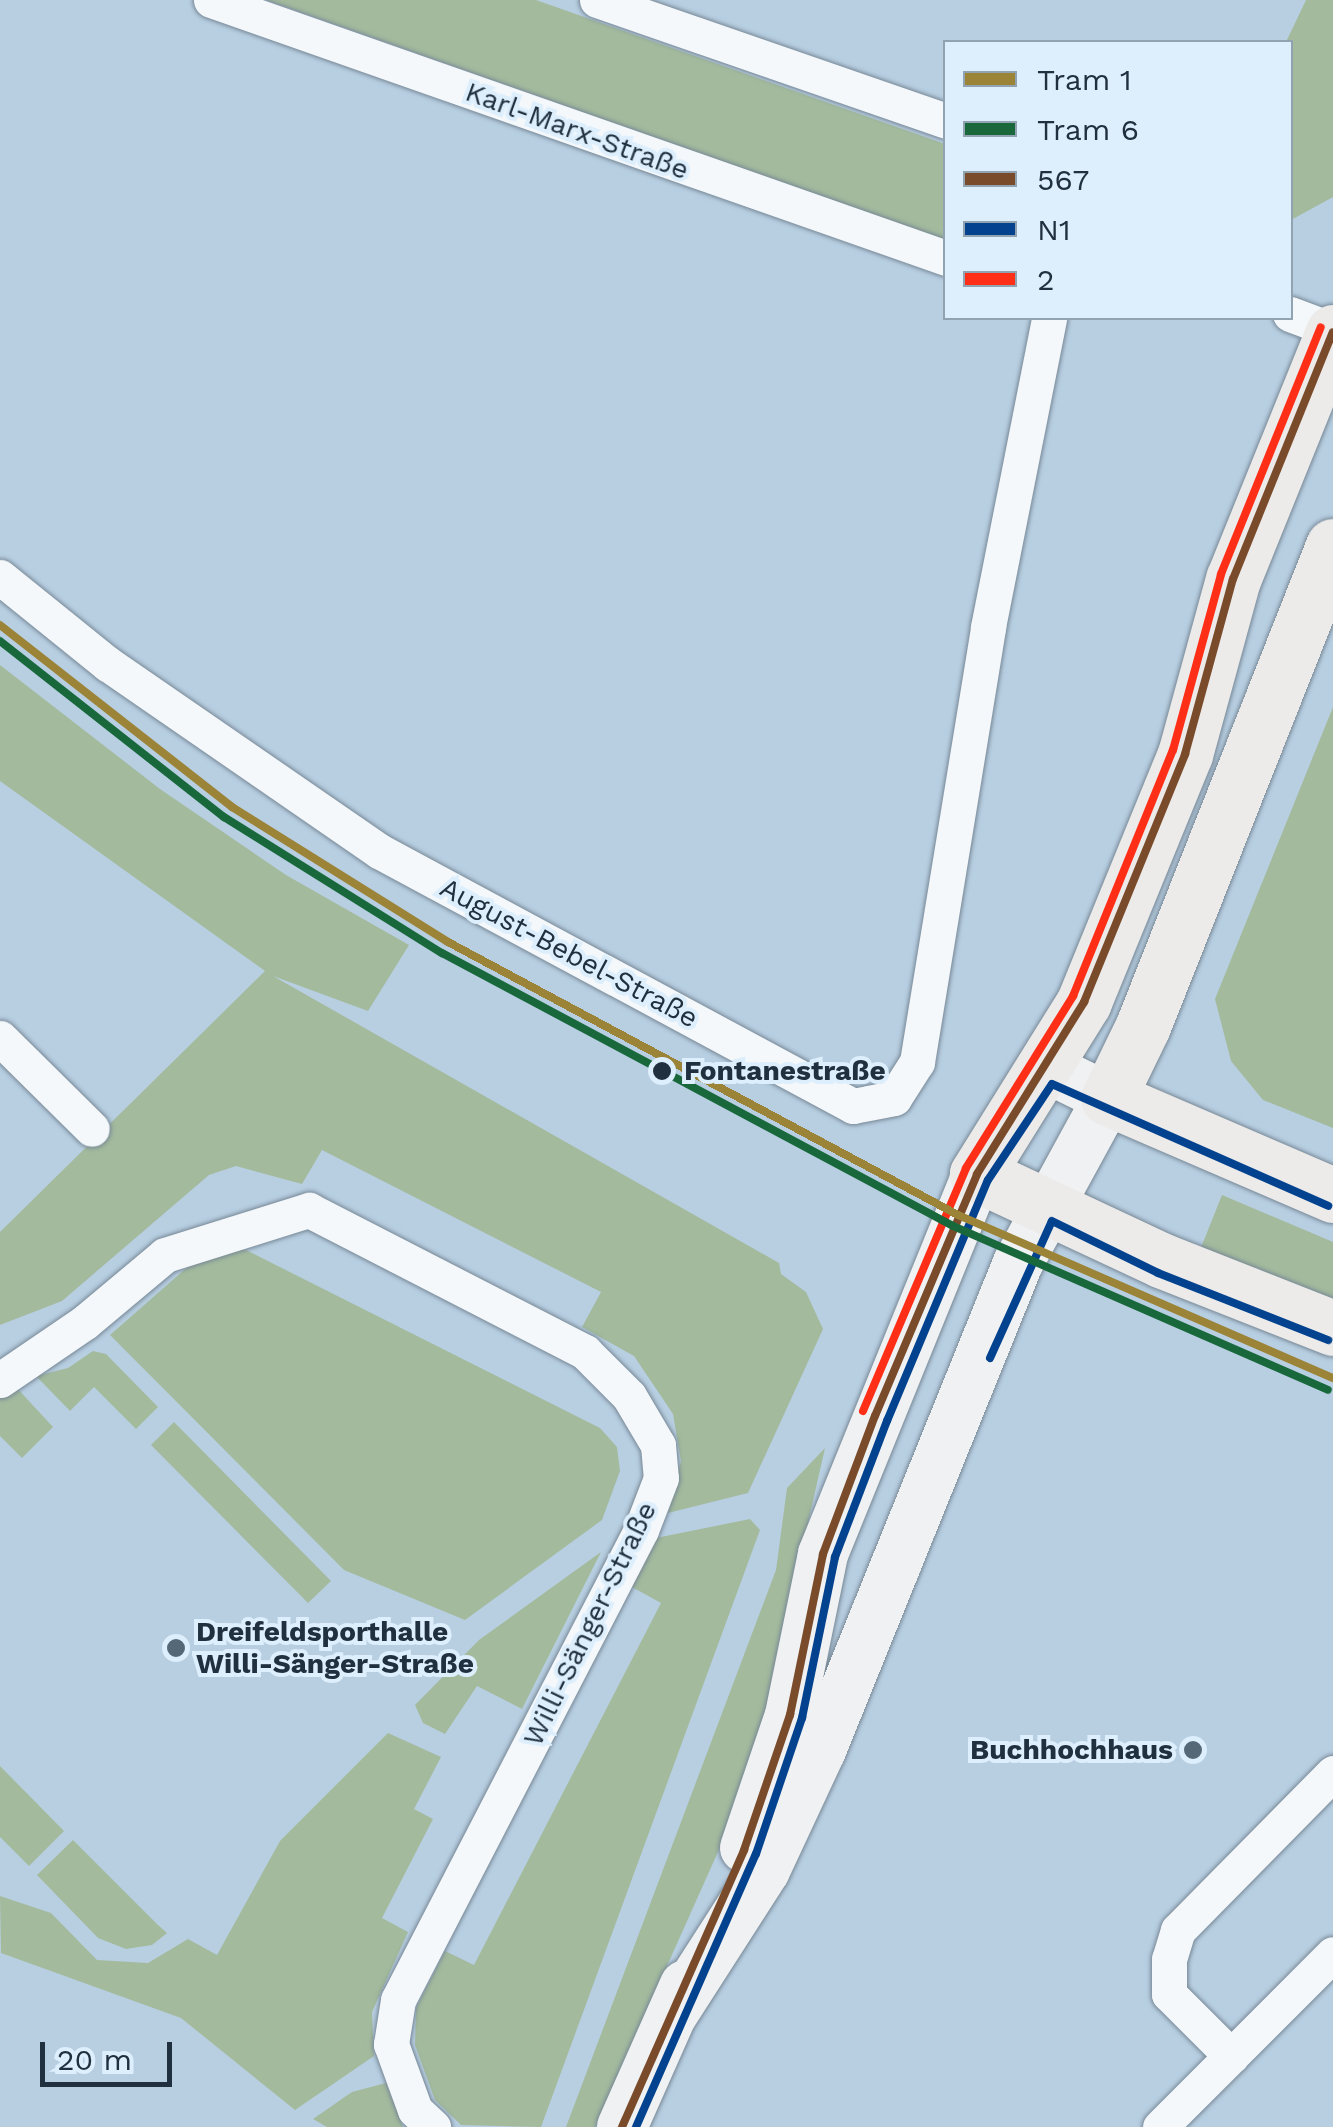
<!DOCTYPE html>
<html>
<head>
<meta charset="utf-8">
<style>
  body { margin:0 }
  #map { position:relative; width:1333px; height:2127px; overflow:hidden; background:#b8cfe2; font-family:"Work Sans",sans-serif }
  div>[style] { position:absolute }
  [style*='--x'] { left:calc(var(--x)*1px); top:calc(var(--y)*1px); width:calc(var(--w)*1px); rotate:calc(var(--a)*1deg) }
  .green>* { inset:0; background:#a3ba9d }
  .roads { filter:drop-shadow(0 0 2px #778896) drop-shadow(0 0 2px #778896) }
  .street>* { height:35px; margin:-17.5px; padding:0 17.5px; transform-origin:17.5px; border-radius:17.5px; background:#f4f8fb }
  .secondary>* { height:50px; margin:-25px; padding:0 25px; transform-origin:25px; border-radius:25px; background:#f0f1f2 }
  .primary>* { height:55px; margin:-27.5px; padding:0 27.5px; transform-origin:27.5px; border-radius:27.5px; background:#ecebea }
  .bus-1>* { height:8px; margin:-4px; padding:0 4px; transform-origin:4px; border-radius:4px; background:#7a4b2a }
  .bus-2>* { height:8px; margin:-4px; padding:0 4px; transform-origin:4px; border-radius:4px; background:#02428e }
  .bus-3>* { height:8px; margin:-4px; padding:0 4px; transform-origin:4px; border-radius:4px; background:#ff2e17 }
  .tram-1>* { height:8px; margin:-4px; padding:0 4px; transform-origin:4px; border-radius:4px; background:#9b8338 }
  .tram-2>* { height:8px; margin:-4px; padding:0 4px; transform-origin:4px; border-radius:4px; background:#18683c }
  .dots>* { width:28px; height:28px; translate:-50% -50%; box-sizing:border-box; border:5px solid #ddeefc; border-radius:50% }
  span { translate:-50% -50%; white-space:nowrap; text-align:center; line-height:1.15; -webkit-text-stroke:8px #ddeefc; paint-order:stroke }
  .street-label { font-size:28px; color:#20303e }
  .stop-label { font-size:28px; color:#20303e; font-weight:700 }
  .left { translate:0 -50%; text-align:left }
  .poi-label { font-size:28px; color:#20303e; font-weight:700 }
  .right { translate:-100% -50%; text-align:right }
  .legend { position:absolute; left:943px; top:40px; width:350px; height:280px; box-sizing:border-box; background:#ddeefc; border:2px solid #91a2b0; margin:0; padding:12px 18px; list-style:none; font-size:30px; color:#20303e }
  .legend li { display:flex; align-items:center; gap:20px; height:50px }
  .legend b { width:50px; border:2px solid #91a2b0 }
  .scale { position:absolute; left:40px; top:2042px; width:132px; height:45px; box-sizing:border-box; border:5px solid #20303e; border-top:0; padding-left:12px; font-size:30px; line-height:35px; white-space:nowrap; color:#20303e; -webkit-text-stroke:8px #ddeefc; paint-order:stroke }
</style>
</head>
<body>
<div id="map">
  <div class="green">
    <div style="clip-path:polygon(266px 0,536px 0,945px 144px,945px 240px)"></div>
    <div style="clip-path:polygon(1306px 0,1333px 0,1333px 197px,1291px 220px,1286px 42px)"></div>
    <div style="clip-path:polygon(0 665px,160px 789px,286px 875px,409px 945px,368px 1011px,273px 976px,779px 1263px,781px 1274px,806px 1292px,823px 1329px,748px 1493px,668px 1513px,681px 1461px,673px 1414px,634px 1356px,582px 1327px,601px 1292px,322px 1150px,302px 1184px,236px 1166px,209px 1175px,62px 1301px,0 1325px,0 1232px,265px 971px,0 781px)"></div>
    <div style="clip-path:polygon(1333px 707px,1333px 1128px,1263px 1100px,1231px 1061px,1215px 999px)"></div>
    <div style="clip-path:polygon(1222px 1195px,1333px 1242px,1333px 1305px,1200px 1250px)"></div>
    <div style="clip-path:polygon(228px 1248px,246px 1250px,600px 1428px,617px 1447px,620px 1471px,602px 1520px,465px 1620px,344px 1570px,110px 1335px,191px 1264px)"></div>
    <div style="clip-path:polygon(93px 1351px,106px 1354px,158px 1407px,136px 1429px,94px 1387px,70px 1411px,36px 1376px,68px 1368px)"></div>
    <div style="clip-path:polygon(16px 1387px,53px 1427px,22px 1458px,0 1436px,0 1394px)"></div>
    <div style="clip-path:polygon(174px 1422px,331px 1581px,308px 1603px,151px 1445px)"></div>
    <div style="clip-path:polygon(825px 1448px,805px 1536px,792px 1645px,726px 1834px,595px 2127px,566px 2127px,776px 1570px,787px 1488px)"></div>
    <div style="clip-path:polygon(750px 1519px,760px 1530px,541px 2127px,461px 2125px,435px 2100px,415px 2045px,416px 2008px,445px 1951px,474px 1965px,661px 1603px,630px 1586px,656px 1538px)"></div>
    <div style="clip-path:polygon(601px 1552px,522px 1709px,477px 1686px,445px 1734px,423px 1723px,415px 1705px,479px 1640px)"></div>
    <div style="clip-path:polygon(388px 1733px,441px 1757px,414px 1809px,433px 1819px,382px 1918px,408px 1932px,372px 2012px,374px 2056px,295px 2110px,181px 2018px,1px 1953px,0 1896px,51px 1913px,97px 1960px,148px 1963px,188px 1939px,217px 1955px,280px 1841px)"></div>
    <div style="clip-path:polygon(0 1766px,64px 1831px,29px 1866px,0 1837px)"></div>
    <div style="clip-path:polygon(73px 1840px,158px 1925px,167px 1933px,152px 1945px,126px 1949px,98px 1938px,37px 1875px)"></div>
    <div style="clip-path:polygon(386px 2083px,403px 2127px,327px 2127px,313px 2119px,352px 2092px)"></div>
  </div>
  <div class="roads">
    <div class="street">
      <div style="--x:211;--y:0;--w:779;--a:19.34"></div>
      <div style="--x:597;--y:0;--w:369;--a:19.1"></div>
      <div style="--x:1290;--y:314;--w:46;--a:20.4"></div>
      <div style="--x:0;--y:577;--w:139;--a:38.9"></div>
      <div style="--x:108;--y:664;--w:329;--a:34.6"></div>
      <div style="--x:379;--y:851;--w:538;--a:28.28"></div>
      <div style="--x:853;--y:1106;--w:42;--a:-11"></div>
      <div style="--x:894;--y:1098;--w:43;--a:-57.4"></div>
      <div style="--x:917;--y:1062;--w:441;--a:-80.7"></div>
      <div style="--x:988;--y:627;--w:315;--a:-78.8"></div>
      <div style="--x:0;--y:1038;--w:129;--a:44.7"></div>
      <div style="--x:0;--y:1380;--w:103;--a:-34.3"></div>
      <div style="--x:85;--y:1322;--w:104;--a:-39.9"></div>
      <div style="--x:165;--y:1255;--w:151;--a:-17.4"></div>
      <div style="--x:309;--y:1210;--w:310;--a:27.2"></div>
      <div style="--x:585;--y:1352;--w:62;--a:45"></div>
      <div style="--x:629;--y:1396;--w:57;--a:59.4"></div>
      <div style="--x:658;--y:1445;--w:33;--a:85"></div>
      <div style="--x:661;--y:1478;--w:56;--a:111"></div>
      <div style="--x:641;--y:1530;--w:529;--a:117.34"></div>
      <div style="--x:398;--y:2000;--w:45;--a:99"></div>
      <div style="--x:391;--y:2044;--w:70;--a:70"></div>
      <div style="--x:415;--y:2110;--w:25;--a:43"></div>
      <div style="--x:1333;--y:1773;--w:221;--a:134.6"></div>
      <div style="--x:1178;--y:1930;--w:30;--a:107"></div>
      <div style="--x:1169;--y:1959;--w:35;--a:90"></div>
      <div style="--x:1169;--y:1994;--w:88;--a:45"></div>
      <div style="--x:1231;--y:2056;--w:144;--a:-45"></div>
      <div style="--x:1160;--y:2127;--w:100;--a:-45"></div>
    </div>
    <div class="secondary">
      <div style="--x:745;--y:1848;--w:140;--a:-71.3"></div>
      <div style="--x:790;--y:1715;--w:164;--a:-78.4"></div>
      <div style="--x:823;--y:1554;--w:410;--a:-67.9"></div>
      <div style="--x:672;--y:2015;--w:172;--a:-57.3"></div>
      <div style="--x:765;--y:1870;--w:132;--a:-65"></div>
      <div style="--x:821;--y:1750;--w:525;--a:-67.98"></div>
      <div style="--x:1018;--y:1263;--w:188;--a:-61.4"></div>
      <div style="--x:1108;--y:1098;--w:68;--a:-153.8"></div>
      <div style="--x:622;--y:2127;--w:155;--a:-66.1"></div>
    </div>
    <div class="primary">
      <div style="--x:1333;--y:332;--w:266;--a:112"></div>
      <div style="--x:1233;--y:579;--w:181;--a:105.3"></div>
      <div style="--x:1185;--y:754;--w:268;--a:112.2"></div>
      <div style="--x:1084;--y:1002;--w:203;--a:121.9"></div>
      <div style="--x:977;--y:1174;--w:205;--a:25.1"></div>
      <div style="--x:1163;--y:1261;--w:183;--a:21.5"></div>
      <div style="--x:1333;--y:546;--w:516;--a:111.6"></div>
      <div style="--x:1143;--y:1026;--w:80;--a:115.9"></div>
      <div style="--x:1108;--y:1098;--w:245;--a:23.3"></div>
    </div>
  </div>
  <div class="bus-1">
    <div style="--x:622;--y:2127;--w:303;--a:-66.2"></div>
    <div style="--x:744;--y:1850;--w:143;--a:-71.2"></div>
    <div style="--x:790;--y:1715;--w:164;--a:-78.4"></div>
    <div style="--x:823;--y:1554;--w:147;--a:-69.4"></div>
    <div style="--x:875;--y:1416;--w:263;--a:-67.1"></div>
    <div style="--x:977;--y:1174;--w:203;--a:-58.1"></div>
    <div style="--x:1084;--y:1002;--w:268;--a:-67.8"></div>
    <div style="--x:1185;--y:754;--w:181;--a:-74.7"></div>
    <div style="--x:1233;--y:579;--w:266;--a:-68"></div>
  </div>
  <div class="bus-2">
    <div style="--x:990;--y:1358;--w:150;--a:-65.7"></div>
    <div style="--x:1052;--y:1221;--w:118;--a:26.1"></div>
    <div style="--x:1158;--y:1273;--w:183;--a:21.5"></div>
    <div style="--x:636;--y:2127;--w:298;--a:-66.3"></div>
    <div style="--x:756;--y:1854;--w:144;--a:-71.3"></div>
    <div style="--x:802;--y:1718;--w:164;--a:-78.4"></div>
    <div style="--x:835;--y:1557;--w:146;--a:-69.1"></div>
    <div style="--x:887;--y:1421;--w:261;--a:-67.3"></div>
    <div style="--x:988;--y:1180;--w:115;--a:-56.3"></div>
    <div style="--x:1052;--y:1084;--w:302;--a:23.8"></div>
  </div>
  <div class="bus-3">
    <div style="--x:863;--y:1411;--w:264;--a:-67"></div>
    <div style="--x:966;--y:1168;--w:203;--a:-58.1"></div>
    <div style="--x:1073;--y:996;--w:266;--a:-67.9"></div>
    <div style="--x:1173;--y:750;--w:182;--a:-74.7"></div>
    <div style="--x:1221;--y:574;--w:266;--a:-68"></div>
  </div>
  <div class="tram-1">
    <div style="--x:0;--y:625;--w:295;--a:38.1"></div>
    <div style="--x:232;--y:807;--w:255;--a:32"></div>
    <div style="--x:448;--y:942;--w:578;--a:28.16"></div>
    <div style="--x:958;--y:1215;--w:409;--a:23.5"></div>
  </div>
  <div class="tram-2">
    <div style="--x:0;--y:641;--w:285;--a:38.2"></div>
    <div style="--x:224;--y:817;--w:257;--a:32"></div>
    <div style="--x:442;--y:953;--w:579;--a:28.11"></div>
    <div style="--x:953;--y:1226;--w:409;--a:23.6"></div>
  </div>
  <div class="dots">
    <div style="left:662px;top:1071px;background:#20303e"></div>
    <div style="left:176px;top:1648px;background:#556877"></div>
    <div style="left:1193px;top:1750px;background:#556877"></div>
  </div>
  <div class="street-label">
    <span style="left:577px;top:131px;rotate:20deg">Karl-Marx-Straße</span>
    <span style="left:569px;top:953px;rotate:28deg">August-Bebel-Straße</span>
    <span style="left:590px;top:1624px;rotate:-64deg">Willi-Sänger-Straße</span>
  </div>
  <div class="stop-label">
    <span class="left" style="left:684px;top:1071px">Fontanestraße</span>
  </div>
  <div class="poi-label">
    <span class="left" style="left:196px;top:1648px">Dreifeldsporthalle<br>Willi-Sänger-Straße</span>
    <span class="right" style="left:1173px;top:1750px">Buchhochhaus</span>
  </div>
  <ul class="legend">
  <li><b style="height:12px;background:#9b8338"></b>Tram 1</li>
  <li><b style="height:12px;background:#18683c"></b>Tram 6</li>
  <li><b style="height:12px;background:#7a4b2a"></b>567</li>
  <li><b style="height:12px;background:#02428e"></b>N1</li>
  <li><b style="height:12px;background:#ff2e17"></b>2</li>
  </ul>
  <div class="scale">20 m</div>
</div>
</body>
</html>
